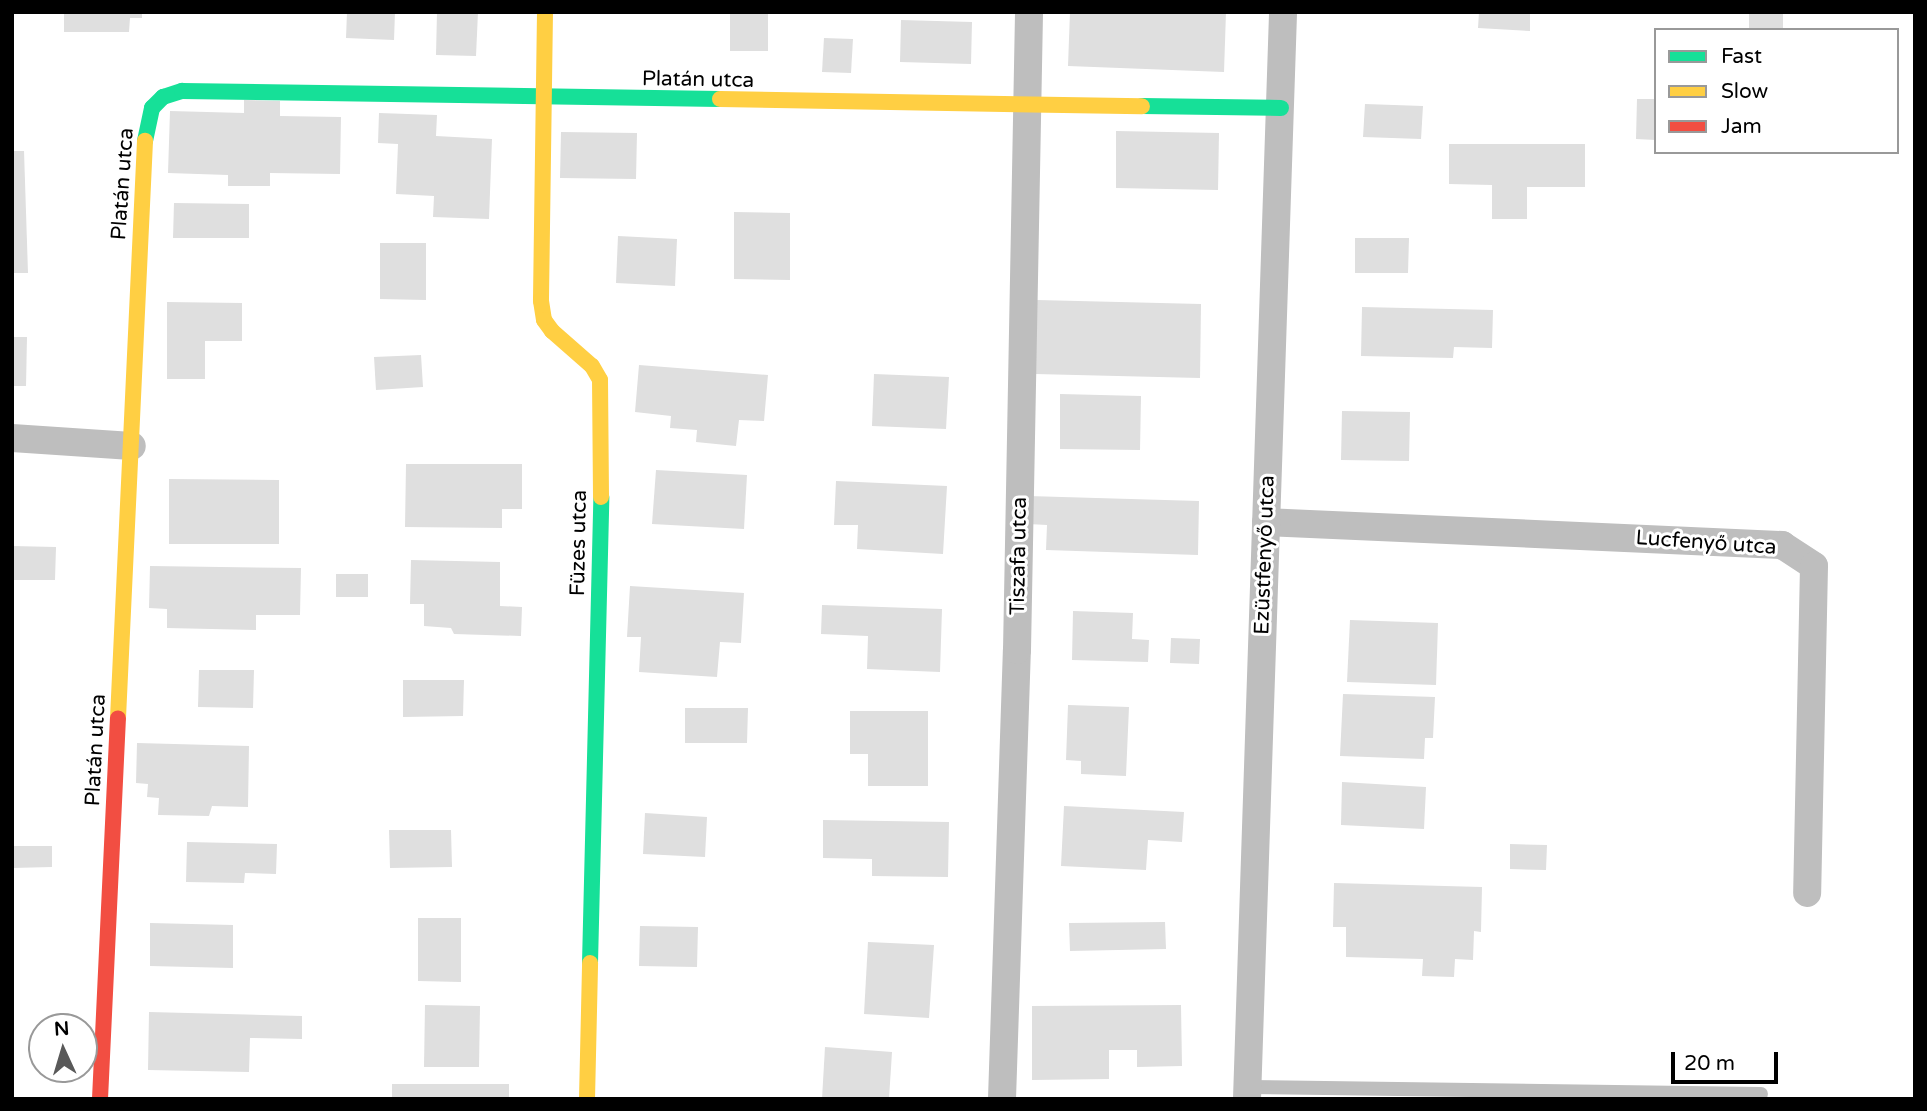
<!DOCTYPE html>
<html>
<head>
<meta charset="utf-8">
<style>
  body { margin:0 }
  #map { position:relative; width:1927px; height:1111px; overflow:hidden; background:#fff; font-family:"Varela Round",sans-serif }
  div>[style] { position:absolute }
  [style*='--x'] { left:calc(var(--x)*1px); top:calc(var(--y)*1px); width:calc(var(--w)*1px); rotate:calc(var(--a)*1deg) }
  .building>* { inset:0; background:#dfdfdf }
  .lane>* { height:14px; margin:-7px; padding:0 7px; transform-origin:7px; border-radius:7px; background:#bebebe }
  .street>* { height:28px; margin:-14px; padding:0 14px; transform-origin:14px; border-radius:14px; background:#bebebe }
  .fast>* { height:16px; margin:-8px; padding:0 8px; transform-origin:8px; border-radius:8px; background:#16e098 }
  .slow>* { height:16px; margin:-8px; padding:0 8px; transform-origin:8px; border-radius:8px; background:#ffcf43 }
  .jam>* { height:16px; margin:-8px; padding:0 8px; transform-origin:8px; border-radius:8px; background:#f24e42 }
  span { translate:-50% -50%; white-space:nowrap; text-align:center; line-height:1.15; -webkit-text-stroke:6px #fff; paint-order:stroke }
  .street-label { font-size:21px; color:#000 }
  .frame { position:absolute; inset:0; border:14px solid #000; pointer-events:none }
  .legend { position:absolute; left:1654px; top:28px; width:245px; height:126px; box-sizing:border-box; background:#fff; border:2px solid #999; margin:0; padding:9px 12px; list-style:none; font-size:21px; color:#000 }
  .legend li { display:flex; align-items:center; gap:14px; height:35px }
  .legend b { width:35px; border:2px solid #999 }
  .north { position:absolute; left:28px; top:1013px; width:70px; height:70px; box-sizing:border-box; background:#fff; border:2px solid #999; border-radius:50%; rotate:356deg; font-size:19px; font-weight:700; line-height:28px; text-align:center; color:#000 }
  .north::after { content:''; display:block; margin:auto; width:24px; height:32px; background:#595959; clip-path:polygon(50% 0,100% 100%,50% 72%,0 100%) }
  .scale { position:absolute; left:1671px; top:1052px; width:107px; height:32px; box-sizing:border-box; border:4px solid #000; border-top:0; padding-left:9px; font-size:21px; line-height:24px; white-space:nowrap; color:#000; -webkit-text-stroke:5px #fff; paint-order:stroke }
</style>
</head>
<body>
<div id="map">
  <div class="building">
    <div style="clip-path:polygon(64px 12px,142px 12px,142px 18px,130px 18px,129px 32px,64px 32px)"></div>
    <div style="clip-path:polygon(347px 12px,395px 12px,394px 40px,346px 38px)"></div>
    <div style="clip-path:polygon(437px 12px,478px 12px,476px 56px,436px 55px)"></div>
    <div style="clip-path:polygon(730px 12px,768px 12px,768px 51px,730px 51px)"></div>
    <div style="clip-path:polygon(1070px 12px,1226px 12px,1224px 72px,1068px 66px)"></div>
    <div style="clip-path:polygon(1479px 12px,1530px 12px,1530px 31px,1478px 28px)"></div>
    <div style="clip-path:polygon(1749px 12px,1783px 12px,1783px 30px,1749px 30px)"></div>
    <div style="clip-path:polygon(901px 20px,972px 22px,971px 64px,900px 62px)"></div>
    <div style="clip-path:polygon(824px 38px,853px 39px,851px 73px,822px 72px)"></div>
    <div style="clip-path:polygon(1637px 99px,1656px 99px,1656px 140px,1636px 139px)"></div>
    <div style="clip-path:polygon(244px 100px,280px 101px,280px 116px,341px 117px,340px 174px,270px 173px,270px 186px,228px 186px,228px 175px,168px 173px,170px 111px,244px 113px)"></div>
    <div style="clip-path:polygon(1365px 104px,1423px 106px,1421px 139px,1363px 137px)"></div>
    <div style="clip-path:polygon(379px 113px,437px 115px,436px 136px,492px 139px,489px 219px,433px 217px,434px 196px,396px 194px,398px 144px,378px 143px)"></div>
    <div style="clip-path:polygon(1116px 131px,1219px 133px,1218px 190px,1116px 188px)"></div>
    <div style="clip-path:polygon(561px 132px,637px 133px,636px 179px,560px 178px)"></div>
    <div style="clip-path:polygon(1449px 144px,1585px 144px,1585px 187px,1527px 187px,1527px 219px,1492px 219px,1492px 185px,1449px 184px)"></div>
    <div style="clip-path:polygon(12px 151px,24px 151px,28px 273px,12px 273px)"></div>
    <div style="clip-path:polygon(174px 203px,249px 204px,249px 238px,173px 238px)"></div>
    <div style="clip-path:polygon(734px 212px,790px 213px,790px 280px,734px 279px)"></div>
    <div style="clip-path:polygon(618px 236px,677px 239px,675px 286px,616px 283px)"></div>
    <div style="clip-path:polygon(1355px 238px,1409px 238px,1408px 273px,1355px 273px)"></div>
    <div style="clip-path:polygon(380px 243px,426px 243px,426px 300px,380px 299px)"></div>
    <div style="clip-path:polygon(1037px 300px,1201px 304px,1200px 378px,1035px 374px)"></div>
    <div style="clip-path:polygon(167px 302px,242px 303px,242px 341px,205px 341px,205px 379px,167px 379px)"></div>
    <div style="clip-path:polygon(1362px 307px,1493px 310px,1492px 348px,1454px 347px,1453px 358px,1361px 356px)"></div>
    <div style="clip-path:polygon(12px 337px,27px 337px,26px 386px,12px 386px)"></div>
    <div style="clip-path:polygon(421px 355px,423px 387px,376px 390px,374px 357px)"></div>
    <div style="clip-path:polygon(639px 365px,768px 375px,764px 421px,739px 420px,736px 446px,696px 442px,697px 430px,670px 428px,671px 416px,635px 412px)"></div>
    <div style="clip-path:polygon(874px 374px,949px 377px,946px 429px,872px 426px)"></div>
    <div style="clip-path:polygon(1060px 394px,1141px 396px,1140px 450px,1060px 449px)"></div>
    <div style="clip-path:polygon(1342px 411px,1410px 412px,1409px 461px,1341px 460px)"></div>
    <div style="clip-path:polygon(406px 464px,522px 464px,522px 509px,502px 509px,502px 528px,405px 527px)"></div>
    <div style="clip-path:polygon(656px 470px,747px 475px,744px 529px,652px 524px)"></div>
    <div style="clip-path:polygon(169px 479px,279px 480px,279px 544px,169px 544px)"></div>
    <div style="clip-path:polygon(836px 481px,947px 486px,943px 554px,857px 549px,858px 525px,834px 525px)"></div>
    <div style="clip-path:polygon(1028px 496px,1199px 501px,1198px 555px,1046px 550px,1047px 525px,1028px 524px)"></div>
    <div style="clip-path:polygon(12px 546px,56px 547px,55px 580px,13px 580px)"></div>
    <div style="clip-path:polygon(411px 560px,500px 562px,500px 606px,522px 607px,521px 636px,454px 634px,451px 628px,424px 626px,424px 604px,410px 604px)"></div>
    <div style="clip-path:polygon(150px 566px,301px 568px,300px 615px,256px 615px,256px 630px,167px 628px,167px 609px,149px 608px)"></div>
    <div style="clip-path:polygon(336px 574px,368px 574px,368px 597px,336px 597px)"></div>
    <div style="clip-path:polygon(630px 586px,744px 593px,741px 643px,720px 642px,717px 677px,639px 672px,641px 637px,627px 637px)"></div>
    <div style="clip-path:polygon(822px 605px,942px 609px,940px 672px,867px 669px,868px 636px,821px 634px)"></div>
    <div style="clip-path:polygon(1073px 611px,1133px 613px,1132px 639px,1149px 640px,1148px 662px,1072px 660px)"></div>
    <div style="clip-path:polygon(1350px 620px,1438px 623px,1436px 685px,1347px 682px)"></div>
    <div style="clip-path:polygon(1171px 638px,1200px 639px,1199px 664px,1170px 663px)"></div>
    <div style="clip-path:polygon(199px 670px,254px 670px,253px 708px,198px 707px)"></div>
    <div style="clip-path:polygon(403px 680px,464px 680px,463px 716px,403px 717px)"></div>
    <div style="clip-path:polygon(1343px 694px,1435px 697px,1433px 738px,1425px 738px,1424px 759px,1340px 756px)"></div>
    <div style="clip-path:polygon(1068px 705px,1129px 707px,1126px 776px,1081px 774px,1081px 761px,1066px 760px)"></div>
    <div style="clip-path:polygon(685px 708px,748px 708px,747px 743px,685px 743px)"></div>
    <div style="clip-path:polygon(850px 711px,928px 711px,928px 786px,868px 786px,868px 754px,850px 754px)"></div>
    <div style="clip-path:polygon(137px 743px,249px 746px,248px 807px,212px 806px,209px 816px,158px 815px,159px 798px,147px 797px,148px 784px,136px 783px)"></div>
    <div style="clip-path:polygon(1342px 782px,1426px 787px,1424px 829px,1341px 825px)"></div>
    <div style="clip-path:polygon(1064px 806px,1184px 812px,1182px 842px,1148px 840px,1146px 870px,1061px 866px)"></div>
    <div style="clip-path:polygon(645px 813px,707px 817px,705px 857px,643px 854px)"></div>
    <div style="clip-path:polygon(823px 820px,949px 822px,948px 877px,872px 876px,872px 859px,823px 858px)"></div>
    <div style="clip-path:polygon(389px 830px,451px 830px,452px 867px,390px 868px)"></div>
    <div style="clip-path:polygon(187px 842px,277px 844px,276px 874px,245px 873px,244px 883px,186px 882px)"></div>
    <div style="clip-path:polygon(1510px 844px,1547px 845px,1546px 870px,1510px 869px)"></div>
    <div style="clip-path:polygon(12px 846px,52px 846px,52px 867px,12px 868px)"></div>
    <div style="clip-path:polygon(1334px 883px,1482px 887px,1481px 932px,1474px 931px,1473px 960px,1455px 959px,1454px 977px,1422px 976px,1423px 959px,1346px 957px,1346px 927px,1333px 927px)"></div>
    <div style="clip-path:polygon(418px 918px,461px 918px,461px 982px,418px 981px)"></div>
    <div style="clip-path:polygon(1165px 922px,1166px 949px,1070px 951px,1069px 923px)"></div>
    <div style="clip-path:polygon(150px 923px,233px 925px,233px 968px,150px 966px)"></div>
    <div style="clip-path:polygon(640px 926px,698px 927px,697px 967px,639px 966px)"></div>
    <div style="clip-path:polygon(868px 942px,934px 945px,929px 1018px,864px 1014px)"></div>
    <div style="clip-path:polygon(425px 1005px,480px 1006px,479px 1067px,424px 1067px)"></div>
    <div style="clip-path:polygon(1181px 1005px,1182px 1066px,1137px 1067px,1137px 1050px,1109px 1050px,1109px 1079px,1032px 1080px,1032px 1006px)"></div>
    <div style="clip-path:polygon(149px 1012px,302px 1016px,302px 1039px,250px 1038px,249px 1072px,148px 1070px)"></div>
    <div style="clip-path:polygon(825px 1047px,892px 1052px,889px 1099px,822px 1099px)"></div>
    <div style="clip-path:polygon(392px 1084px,509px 1084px,509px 1099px,392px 1099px)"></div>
  </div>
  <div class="lane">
    <div style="--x:1247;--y:1087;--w:514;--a:0.78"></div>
  </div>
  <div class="street">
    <div style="--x:12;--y:438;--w:120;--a:3.8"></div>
    <div style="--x:1266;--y:522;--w:517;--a:2.55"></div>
    <div style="--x:1782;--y:545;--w:38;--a:33"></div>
    <div style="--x:1814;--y:566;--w:327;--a:91.2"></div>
    <div style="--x:1002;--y:1099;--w:449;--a:-88.1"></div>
    <div style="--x:1017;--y:650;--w:638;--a:-88.92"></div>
    <div style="--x:1247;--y:1099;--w:1088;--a:-88.1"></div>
  </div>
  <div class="fast">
    <div style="--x:1142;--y:106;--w:139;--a:0.8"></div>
    <div style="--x:145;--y:141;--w:34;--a:-78"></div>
    <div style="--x:152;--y:108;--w:16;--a:-45"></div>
    <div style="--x:163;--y:97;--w:20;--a:-18"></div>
    <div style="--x:182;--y:91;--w:538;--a:0.85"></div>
    <div style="--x:590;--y:963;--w:466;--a:-88.6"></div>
  </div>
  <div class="slow">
    <div style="--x:545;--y:12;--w:289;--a:90.8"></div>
    <div style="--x:541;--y:301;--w:19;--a:81"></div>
    <div style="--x:544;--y:320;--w:14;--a:54"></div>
    <div style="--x:552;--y:331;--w:53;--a:41.2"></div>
    <div style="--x:592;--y:366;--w:16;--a:60"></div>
    <div style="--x:600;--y:380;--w:117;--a:89.5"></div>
    <div style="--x:720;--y:99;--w:422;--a:1"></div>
    <div style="--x:118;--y:718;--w:578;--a:-87.32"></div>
    <div style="--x:587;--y:1099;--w:136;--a:-88.7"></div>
  </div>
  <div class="jam">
    <div style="--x:100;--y:1099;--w:381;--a:-87.3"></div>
  </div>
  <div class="street-label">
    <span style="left:698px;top:80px;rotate:1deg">Platán utca</span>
    <span style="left:123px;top:184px;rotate:-86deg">Platán utca</span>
    <span style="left:579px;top:543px;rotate:-89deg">Füzes utca</span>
    <span style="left:1706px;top:543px;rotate:4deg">Lucfenyő utca</span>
    <span style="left:1265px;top:555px;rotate:-88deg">Ezüstfenyő utca</span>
    <span style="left:1019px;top:556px;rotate:-89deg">Tiszafa utca</span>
    <span style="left:96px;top:750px;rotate:-87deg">Platán utca</span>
  </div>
  <div class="frame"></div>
  <ul class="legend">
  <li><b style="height:9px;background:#16e098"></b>Fast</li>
  <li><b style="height:9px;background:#ffcf43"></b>Slow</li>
  <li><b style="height:9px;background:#f24e42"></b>Jam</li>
  </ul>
  <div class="north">N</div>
  <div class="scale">20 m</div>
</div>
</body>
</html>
